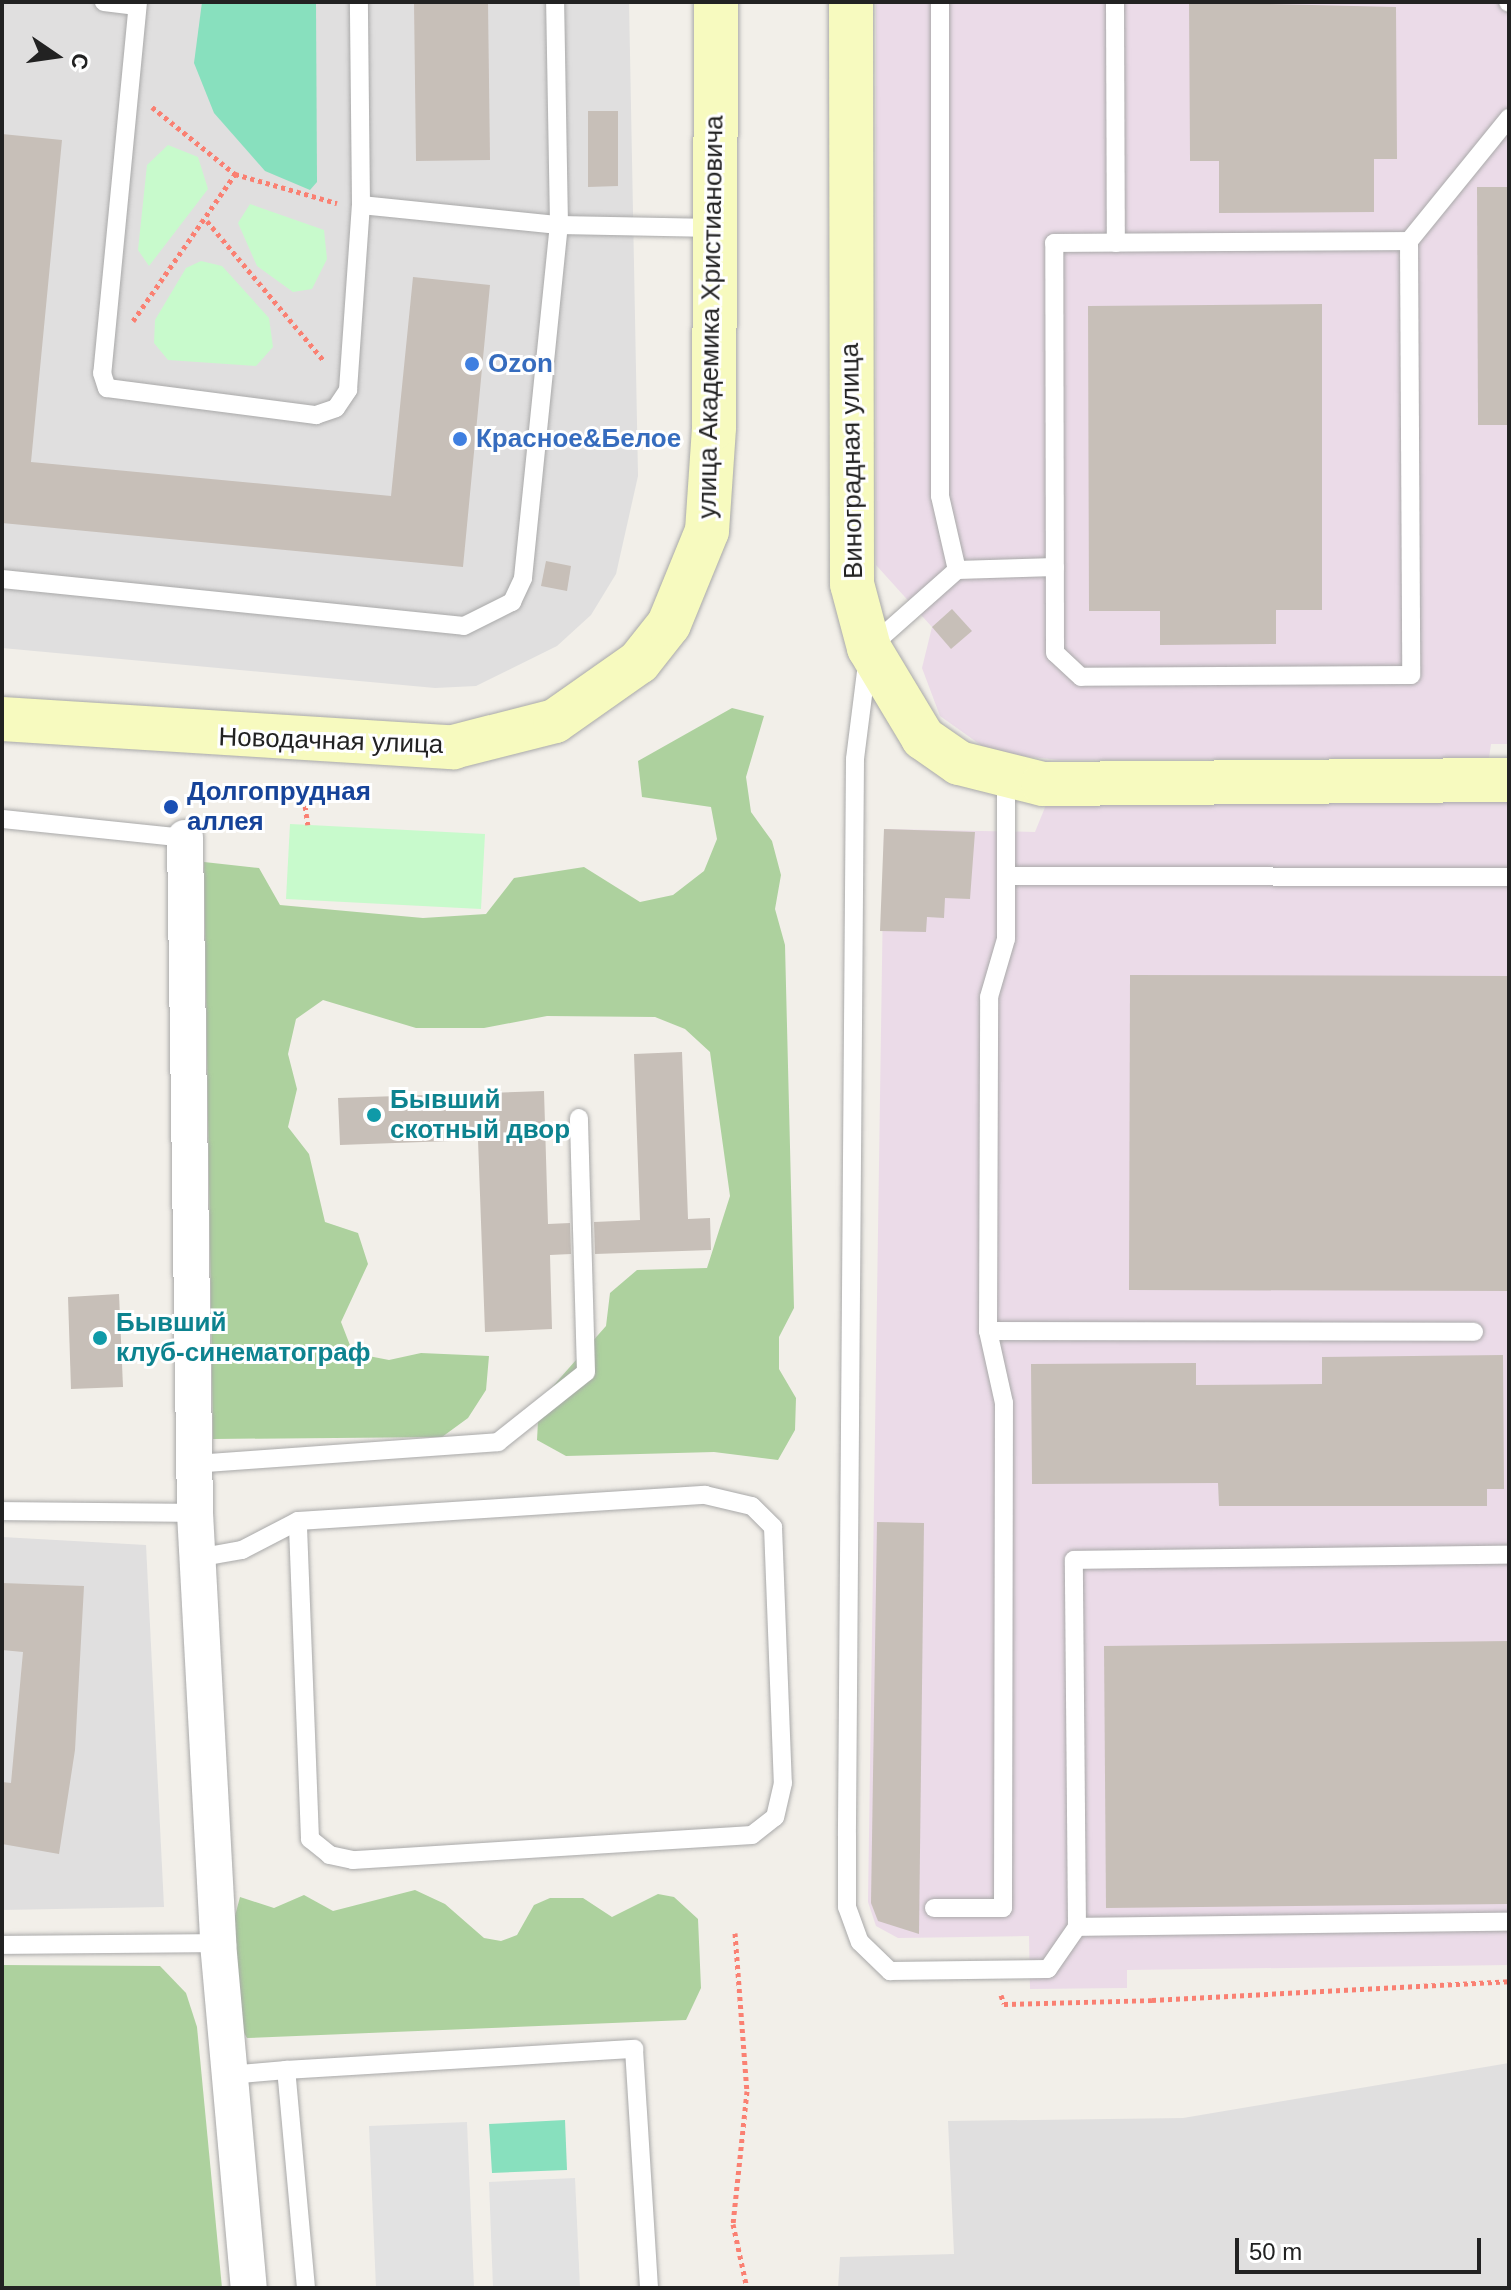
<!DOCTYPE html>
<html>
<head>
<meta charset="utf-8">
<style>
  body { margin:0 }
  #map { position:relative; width:1511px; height:2290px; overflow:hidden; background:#f2efe9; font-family:Helvetica,sans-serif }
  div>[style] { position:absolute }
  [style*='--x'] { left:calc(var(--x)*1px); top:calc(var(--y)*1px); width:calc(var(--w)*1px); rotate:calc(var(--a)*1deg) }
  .residential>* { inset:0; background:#e0dfdf }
  .industrial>* { inset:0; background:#ebdbe8 }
  .forest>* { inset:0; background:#add19e }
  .park>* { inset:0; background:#c8facc }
  .pitch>* { inset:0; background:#88e0be }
  .parking>* { inset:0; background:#e2e2e2 }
  .building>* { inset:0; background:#c7bfb8 }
  .path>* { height:5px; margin-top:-2.5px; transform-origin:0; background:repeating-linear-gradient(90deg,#fa8072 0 4px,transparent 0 8px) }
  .roads { filter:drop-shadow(0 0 2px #a9a9a9) drop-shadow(0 0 2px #a9a9a9) }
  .lane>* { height:18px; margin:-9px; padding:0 9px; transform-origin:9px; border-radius:9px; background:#fff }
  .street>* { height:36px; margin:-18px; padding:0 18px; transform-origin:18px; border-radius:18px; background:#fff }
  .secondary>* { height:44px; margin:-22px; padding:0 22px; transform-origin:22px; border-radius:22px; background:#f7fabf }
  .dots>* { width:22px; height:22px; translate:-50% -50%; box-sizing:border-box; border:4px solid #fff; border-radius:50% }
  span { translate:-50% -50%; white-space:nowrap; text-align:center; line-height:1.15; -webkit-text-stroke:6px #fff; paint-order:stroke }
  .street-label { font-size:26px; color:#222 }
  .shop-label { font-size:26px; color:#366cbe; font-weight:700 }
  .left { translate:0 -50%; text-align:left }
  .transit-label { font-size:26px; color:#164399; font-weight:700 }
  .culture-label { font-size:26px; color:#0d838f; font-weight:700 }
  .frame { position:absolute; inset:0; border:4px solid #222; pointer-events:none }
  .north { position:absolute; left:16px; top:16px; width:80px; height:80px; -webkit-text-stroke:6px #fff; paint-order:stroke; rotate:103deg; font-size:22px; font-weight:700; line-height:32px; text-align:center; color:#222 }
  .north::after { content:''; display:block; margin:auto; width:28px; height:36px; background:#222; clip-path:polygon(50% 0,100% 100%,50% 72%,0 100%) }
  .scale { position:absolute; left:1235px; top:2238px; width:246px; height:36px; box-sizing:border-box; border:4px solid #222; border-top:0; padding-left:10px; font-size:24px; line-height:28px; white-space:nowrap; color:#222; -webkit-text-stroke:6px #fff; paint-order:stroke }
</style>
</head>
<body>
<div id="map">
  <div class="residential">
    <div style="clip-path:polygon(2px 2px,629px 2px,638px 476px,616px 574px,591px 615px,557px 646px,476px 686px,435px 688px,2px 648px)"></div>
    <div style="clip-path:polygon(2px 1537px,146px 1545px,164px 1907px,2px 1910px)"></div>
    <div style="clip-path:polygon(1509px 2063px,1509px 2288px,838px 2288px,840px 2257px,954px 2254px,948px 2121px,1183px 2118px)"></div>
  </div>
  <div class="industrial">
    <div style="clip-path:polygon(876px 2px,1509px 2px,1509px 744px,1491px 744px,1489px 758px,1060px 760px,992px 753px,940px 716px,922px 668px,932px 627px,876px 565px)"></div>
    <div style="clip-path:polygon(1509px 799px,1509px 1965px,1127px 1970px,1127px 1988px,1030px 1989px,1029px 1936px,898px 1938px,876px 1926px,868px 1902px,884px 829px,1035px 832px,1048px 800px)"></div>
  </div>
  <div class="forest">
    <div style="clip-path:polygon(732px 708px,764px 716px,746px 777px,751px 812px,772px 841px,781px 875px,775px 909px,785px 945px,794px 1308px,779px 1337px,779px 1369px,796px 1398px,795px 1430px,778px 1460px,714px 1452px,566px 1456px,537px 1440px,539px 1402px,606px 1326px,610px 1293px,637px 1270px,707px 1268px,730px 1196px,710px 1052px,685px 1029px,655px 1017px,547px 1016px,484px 1028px,416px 1028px,323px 1000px,296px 1019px,288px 1054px,297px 1089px,288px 1127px,309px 1154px,325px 1222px,358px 1233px,368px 1264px,341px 1322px,353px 1353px,389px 1360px,421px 1353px,489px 1356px,486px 1390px,468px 1418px,442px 1437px,213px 1439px,204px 862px,259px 868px,280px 905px,423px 918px,486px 914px,514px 878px,584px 867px,640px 902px,673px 895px,704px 871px,717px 839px,711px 807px,642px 797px,638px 761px)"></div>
    <div style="clip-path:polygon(415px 1890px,445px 1904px,484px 1938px,501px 1941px,517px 1935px,534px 1905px,550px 1898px,583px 1898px,612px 1917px,658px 1894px,674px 1897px,698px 1919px,701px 1988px,686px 2020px,247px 2038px,239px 2024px,232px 1927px,240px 1897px,274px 1908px,304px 1895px,333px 1911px)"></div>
    <div style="clip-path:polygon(2px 1965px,160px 1966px,186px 1993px,197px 2027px,222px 2288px,2px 2288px)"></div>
  </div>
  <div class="park">
    <div style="clip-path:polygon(168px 145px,198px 157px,208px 189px,149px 266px,138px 250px,147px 165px)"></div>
    <div style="clip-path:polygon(250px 204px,324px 230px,327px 259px,312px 289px,293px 292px,257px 266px,238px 223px)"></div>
    <div style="clip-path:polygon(201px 261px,222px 266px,269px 318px,273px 347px,256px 366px,168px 360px,154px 343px,155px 320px,186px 268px)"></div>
    <div style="clip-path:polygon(290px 824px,485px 834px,481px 909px,286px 899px)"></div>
  </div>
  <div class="pitch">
    <div style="clip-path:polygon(202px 2px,316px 2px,317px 182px,310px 190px,265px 171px,214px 113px,194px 63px)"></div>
    <div style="clip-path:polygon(565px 2120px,567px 2170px,492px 2173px,489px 2124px)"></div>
  </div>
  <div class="parking">
    <div style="clip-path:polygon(467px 2122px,474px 2288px,376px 2288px,369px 2126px)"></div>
    <div style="clip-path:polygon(575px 2178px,580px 2288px,493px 2288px,489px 2182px)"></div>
  </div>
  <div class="building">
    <div style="clip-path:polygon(414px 2px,488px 2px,490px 160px,416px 161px)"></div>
    <div style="clip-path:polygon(1189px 2px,1396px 7px,1397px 159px,1374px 159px,1374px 212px,1219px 213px,1219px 161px,1190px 161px)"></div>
    <div style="clip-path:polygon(588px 111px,618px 111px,618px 186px,588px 187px)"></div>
    <div style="clip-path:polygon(2px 134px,62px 140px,31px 462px,391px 496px,413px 277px,490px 285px,463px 567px,2px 523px)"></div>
    <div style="clip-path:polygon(1477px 187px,1509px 187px,1509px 425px,1478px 425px)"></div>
    <div style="clip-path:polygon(1322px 304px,1322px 610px,1276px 610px,1276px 644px,1160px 645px,1160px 611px,1089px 611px,1088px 306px)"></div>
    <div style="clip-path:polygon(546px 561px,571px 566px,567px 591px,541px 586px)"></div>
    <div style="clip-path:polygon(952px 609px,972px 631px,951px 649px,932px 627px)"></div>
    <div style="clip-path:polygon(884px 829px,975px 832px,970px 899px,945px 898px,944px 918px,927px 917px,926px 932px,880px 931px)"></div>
    <div style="clip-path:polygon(1130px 975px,1509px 976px,1509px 1291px,1129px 1290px)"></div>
    <div style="clip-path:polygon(682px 1052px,688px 1219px,710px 1218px,711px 1250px,595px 1254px,594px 1222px,640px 1220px,634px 1054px)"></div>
    <div style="clip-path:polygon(544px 1091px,548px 1224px,570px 1223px,571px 1254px,550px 1255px,552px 1329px,485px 1332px,478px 1140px,340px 1145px,338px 1098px)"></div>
    <div style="clip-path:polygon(119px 1294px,123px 1387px,71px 1389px,68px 1297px)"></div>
    <div style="clip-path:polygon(1503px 1355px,1504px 1489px,1487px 1489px,1487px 1506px,1219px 1506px,1218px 1483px,1032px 1484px,1031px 1364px,1196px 1363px,1196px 1385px,1322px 1384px,1322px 1357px)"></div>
    <div style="clip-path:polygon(877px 1522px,924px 1523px,919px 1934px,878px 1921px,871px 1903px)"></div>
    <div style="clip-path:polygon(2px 1583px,84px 1586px,75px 1750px,59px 1854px,2px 1844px,2px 1782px,11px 1783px,23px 1652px,2px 1650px)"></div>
    <div style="clip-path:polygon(1509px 1641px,1509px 1904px,1106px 1908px,1104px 1646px)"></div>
  </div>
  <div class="path">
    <div style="--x:152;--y:107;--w:107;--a:38.9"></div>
    <div style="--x:235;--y:174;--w:106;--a:15.9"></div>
    <div style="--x:207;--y:221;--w:182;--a:50.1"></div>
    <div style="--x:133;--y:321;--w:179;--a:-55.2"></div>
    <div style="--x:304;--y:798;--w:27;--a:82"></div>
    <div style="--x:735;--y:1933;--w:158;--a:85.7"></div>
    <div style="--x:747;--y:2091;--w:134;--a:96"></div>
    <div style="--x:733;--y:2224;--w:66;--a:77.7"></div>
    <div style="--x:1001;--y:1995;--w:9;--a:72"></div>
    <div style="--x:1004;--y:2004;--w:148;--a:-1.5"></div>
    <div style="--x:1152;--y:2000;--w:358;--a:-3"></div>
  </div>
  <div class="roads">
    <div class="lane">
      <div style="--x:104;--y:2;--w:33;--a:7"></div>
      <div style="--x:138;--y:2;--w:373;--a:95.5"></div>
      <div style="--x:102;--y:373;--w:16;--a:72"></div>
      <div style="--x:107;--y:388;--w:211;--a:7.4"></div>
      <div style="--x:316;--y:415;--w:21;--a:-19"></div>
      <div style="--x:336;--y:408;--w:22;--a:-56"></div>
      <div style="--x:348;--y:390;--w:185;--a:-86"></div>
      <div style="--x:361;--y:205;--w:203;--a:-90.6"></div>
      <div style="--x:940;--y:2;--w:494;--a:90"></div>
      <div style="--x:940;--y:496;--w:76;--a:77.1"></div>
      <div style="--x:1115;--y:2;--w:241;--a:89.8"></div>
      <div style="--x:1508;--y:2;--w:1;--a:45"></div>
      <div style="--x:361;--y:205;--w:199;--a:5.8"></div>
      <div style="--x:559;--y:225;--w:156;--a:1.1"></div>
      <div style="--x:1409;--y:241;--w:434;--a:89.7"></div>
      <div style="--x:1411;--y:675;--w:330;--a:179.7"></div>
      <div style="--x:1081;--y:677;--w:35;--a:-137"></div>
      <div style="--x:1055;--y:653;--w:410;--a:-90.1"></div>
      <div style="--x:1054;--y:243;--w:355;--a:-0.3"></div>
      <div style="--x:1409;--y:241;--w:159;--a:-50.9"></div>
      <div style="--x:1055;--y:567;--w:98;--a:178.2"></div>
      <div style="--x:957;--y:570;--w:118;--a:138.4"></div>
      <div style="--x:869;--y:648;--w:112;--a:97.2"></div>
      <div style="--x:855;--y:759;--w:1077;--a:90.43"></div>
      <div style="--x:847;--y:1836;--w:71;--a:90"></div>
      <div style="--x:847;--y:1907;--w:37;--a:70"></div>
      <div style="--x:860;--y:1942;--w:42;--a:44"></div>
      <div style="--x:890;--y:1971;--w:158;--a:-0.7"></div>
      <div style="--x:1048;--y:1969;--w:51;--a:-55.4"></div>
      <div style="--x:1077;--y:1927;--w:367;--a:-90.5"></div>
      <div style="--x:1074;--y:1560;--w:435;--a:-0.7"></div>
      <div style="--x:2;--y:579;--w:464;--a:5.8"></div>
      <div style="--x:464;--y:626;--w:54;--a:-26.6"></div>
      <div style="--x:512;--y:602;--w:26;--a:-65"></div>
      <div style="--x:523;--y:578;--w:355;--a:-84.2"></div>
      <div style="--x:559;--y:225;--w:223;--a:-91"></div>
      <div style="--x:1006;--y:778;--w:98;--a:90"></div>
      <div style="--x:1006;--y:876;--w:503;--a:0.11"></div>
      <div style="--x:2;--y:819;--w:184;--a:5.9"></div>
      <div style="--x:988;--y:1331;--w:486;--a:0.1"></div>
      <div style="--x:194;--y:1464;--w:305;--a:-4.1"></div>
      <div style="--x:498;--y:1442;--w:112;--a:-38.5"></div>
      <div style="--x:586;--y:1372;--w:254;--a:-91.6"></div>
      <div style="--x:2;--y:1511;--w:193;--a:0.6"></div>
      <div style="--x:197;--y:1558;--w:46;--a:-10.1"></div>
      <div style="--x:242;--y:1550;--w:63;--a:-27.4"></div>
      <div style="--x:298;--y:1521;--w:408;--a:-3.7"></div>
      <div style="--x:705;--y:1495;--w:48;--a:13.2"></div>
      <div style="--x:752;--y:1506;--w:30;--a:45"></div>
      <div style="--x:773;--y:1527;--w:256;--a:87.8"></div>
      <div style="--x:783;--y:1783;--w:35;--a:103"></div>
      <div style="--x:775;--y:1817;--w:29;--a:142"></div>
      <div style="--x:752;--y:1835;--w:400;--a:176.4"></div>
      <div style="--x:353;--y:1860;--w:24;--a:-168"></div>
      <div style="--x:330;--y:1855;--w:26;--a:-141"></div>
      <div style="--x:310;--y:1839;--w:318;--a:-92.2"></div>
      <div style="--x:934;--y:1908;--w:69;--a:0"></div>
      <div style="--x:1003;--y:1908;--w:505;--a:-89.89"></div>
      <div style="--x:1004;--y:1403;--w:74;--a:-102.5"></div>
      <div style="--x:988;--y:1331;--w:334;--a:-89.8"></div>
      <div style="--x:989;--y:997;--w:60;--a:-73.7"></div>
      <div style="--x:1006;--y:939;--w:63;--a:-90"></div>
      <div style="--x:1077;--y:1927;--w:432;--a:-0.7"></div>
      <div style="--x:2;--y:1945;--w:216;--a:-0.5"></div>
      <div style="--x:229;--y:2075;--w:57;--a:-5"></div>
      <div style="--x:306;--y:2288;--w:219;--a:-95.2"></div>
      <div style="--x:286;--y:2070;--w:349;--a:-3.5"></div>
      <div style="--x:634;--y:2049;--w:239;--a:86.4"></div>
    </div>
    <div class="street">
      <div style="--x:185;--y:838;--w:675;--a:89.15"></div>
      <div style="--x:195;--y:1513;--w:431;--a:86.9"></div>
      <div style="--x:218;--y:1943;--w:346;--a:84.9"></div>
    </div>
    <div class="secondary">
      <div style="--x:851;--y:2;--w:582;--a:89.9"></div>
      <div style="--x:852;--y:584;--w:66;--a:75.1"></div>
      <div style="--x:869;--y:648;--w:105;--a:59"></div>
      <div style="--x:923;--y:738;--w:44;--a:34.8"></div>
      <div style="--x:959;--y:763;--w:87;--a:14"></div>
      <div style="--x:1043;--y:784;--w:466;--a:-0.5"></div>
      <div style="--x:2;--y:719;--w:452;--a:3.6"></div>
      <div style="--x:453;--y:747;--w:105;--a:-14.3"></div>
      <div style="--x:555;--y:721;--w:103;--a:-35.1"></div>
      <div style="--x:639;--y:662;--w:48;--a:-51.7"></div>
      <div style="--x:669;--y:624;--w:100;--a:-67.8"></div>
      <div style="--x:707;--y:531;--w:104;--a:-86.1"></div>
      <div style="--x:714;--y:427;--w:425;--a:-89.7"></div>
    </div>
  </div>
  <div class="dots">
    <div style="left:472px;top:364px;background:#3f7fe0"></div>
    <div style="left:460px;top:439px;background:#3f7fe0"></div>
    <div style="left:171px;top:807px;background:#1a4fb4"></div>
    <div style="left:374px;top:1115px;background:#0f9aa8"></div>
    <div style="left:100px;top:1338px;background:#0f9aa8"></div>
  </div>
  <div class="street-label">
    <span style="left:711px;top:317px;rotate:-89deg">улица Академика Христиановича</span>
    <span style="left:852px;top:461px;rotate:-91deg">Виноградная улица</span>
    <span style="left:331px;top:741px;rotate:2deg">Новодачная улица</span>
  </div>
  <div class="shop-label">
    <span class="left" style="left:488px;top:364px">Ozon</span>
    <span class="left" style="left:476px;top:439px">Красное&amp;Белое</span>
  </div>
  <div class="transit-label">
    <span class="left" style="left:187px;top:807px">Долгопрудная<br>аллея</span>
  </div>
  <div class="culture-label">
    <span class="left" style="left:390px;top:1115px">Бывший<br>скотный двор</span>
    <span class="left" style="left:116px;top:1338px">Бывший<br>клуб-синематограф</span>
  </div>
  <div class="frame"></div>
  <div class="north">С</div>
  <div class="scale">50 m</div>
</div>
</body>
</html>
